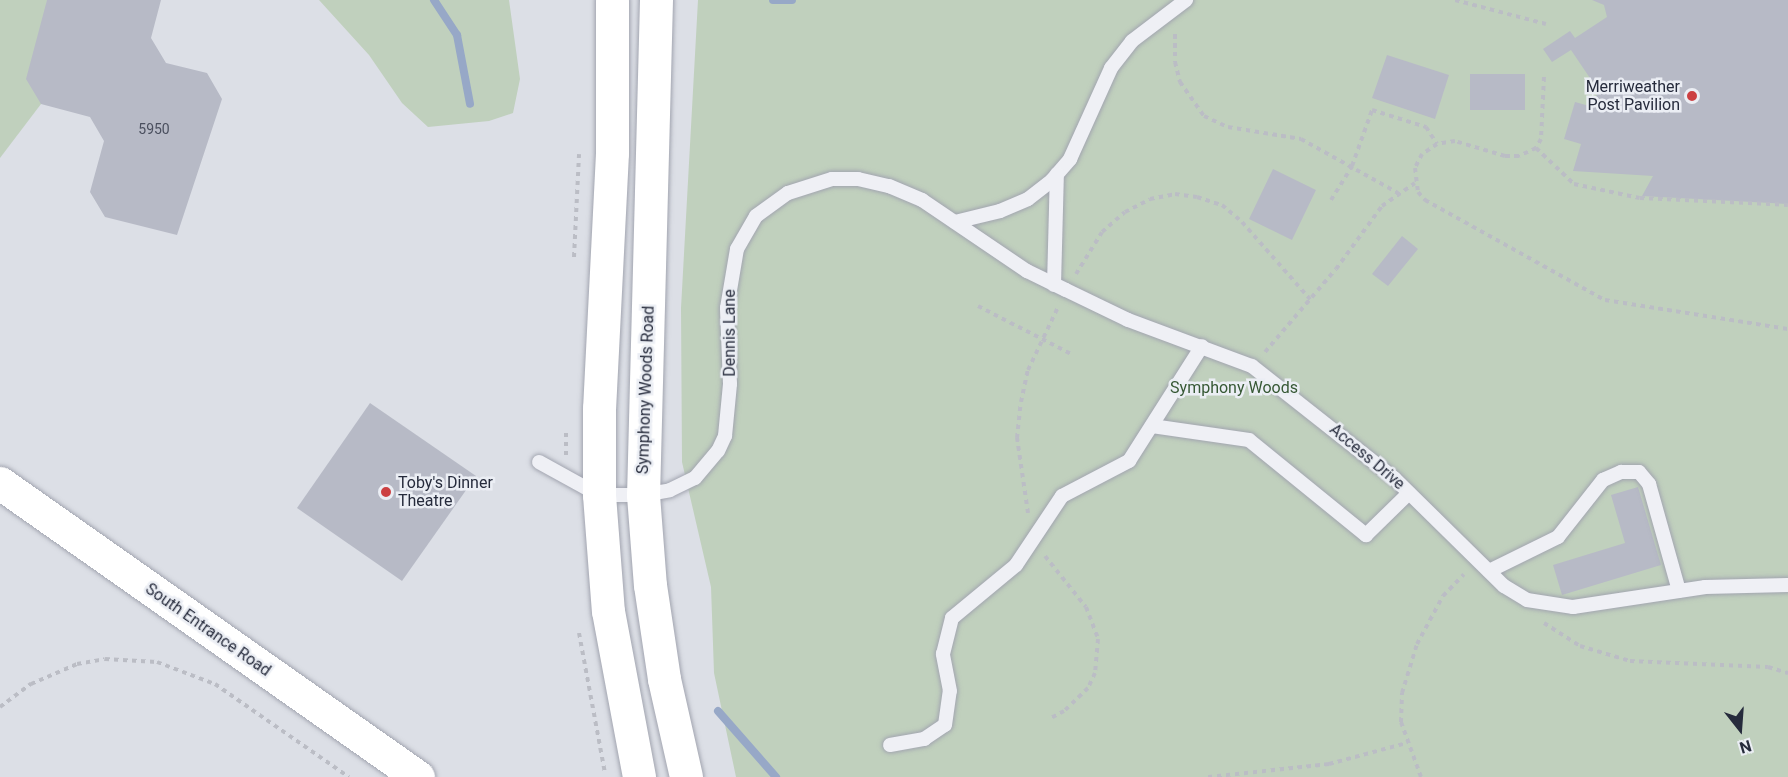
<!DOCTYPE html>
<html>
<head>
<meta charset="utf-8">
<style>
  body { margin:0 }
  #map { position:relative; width:1788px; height:777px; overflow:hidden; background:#dcdfe6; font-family:Roboto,sans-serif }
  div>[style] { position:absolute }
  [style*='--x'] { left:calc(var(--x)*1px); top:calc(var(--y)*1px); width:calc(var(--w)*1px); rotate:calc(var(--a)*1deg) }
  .green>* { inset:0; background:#c0d0bd }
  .stream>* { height:8px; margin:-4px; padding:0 4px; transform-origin:4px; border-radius:4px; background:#97a8c7 }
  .building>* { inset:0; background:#b7bac6 }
  .path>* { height:4px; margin-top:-2px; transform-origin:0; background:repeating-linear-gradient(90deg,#bbbdc5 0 4.5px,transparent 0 9px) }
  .roads { filter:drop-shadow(0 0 2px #a2a5b0) drop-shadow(0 0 2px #a2a5b0) }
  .lane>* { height:14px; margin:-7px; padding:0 7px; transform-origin:7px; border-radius:7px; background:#eff0f5 }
  .secondary>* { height:33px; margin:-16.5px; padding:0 16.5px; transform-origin:16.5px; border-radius:16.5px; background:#fff }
  .dots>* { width:16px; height:16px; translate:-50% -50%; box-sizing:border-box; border:3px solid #ebeef4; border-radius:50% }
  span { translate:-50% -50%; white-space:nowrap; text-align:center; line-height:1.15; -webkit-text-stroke:5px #ebeef4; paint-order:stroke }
  .number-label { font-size:14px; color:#4a4f5e }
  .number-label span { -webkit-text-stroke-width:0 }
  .poi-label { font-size:16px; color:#262b3c }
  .right { translate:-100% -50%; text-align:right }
  .left { translate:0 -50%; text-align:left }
  .street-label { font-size:16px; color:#262b3c }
  .park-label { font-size:16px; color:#365834 }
  .north { position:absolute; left:1710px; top:699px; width:60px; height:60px; -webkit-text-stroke:4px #ebeef4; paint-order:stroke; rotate:163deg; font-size:16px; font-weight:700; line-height:24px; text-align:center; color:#262b3c }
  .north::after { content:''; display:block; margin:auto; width:21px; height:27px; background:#262b3c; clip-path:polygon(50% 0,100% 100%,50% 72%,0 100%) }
</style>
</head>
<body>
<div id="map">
  <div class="green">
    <div style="clip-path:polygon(0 0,47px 0,41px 104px,0 158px)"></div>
    <div style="clip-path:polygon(319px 0,509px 0,520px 79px,513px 113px,489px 121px,428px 127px,402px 103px,369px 55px)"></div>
    <div style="clip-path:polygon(698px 0,1788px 0,1788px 777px,736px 777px,714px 673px,711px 587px,682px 462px,681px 308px)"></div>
  </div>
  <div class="stream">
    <div style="--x:434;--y:0;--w:42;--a:56.7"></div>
    <div style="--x:457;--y:35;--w:70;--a:79.3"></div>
    <div style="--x:773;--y:0;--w:19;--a:0"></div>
    <div style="--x:718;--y:711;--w:88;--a:48.7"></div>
  </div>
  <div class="building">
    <div style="clip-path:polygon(47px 0,161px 0,151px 38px,166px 63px,207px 73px,222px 99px,177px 235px,105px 217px,90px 192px,104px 141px,90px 117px,41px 104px,26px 79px)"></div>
    <div style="clip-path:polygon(1592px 0,1788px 0,1788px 204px,1642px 196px,1653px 176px,1573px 171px,1581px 144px,1564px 139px,1575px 102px,1593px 107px,1598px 90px,1571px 50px,1552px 62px,1543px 49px,1570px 31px,1575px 38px,1607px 17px,1604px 5px)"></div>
    <div style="clip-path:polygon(1387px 55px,1449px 75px,1435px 119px,1372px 98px)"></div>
    <div style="clip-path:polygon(1470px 74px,1525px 74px,1525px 110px,1470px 110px)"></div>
    <div style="clip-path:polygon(1273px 169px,1316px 190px,1292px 240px,1249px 219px)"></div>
    <div style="clip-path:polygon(1402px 236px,1418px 249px,1388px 286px,1372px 274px)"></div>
    <div style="clip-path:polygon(370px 403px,476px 476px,402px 581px,297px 508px)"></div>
    <div style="clip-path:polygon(1638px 487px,1661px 565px,1562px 595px,1553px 565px,1625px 543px,1611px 495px)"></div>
  </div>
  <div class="path">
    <div style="--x:1455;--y:0;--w:94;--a:14.8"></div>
    <div style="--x:1175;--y:34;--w:28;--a:90"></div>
    <div style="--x:1175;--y:62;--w:21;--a:76"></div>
    <div style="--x:1180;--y:82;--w:42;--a:54.8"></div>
    <div style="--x:1204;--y:116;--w:26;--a:25"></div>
    <div style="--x:1228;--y:127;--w:74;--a:9.3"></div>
    <div style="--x:1301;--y:139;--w:111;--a:29.1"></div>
    <div style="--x:1544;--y:77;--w:62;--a:92.8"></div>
    <div style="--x:1541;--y:139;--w:10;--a:119"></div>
    <div style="--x:1536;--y:148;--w:19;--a:155"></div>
    <div style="--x:1519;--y:156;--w:14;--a:180"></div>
    <div style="--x:1505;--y:156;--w:52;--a:-163.3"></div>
    <div style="--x:1455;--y:141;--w:18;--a:171"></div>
    <div style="--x:1437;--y:144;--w:18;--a:146"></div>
    <div style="--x:1422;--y:154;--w:16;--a:117"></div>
    <div style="--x:1415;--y:168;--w:24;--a:83"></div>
    <div style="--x:1418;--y:192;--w:11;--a:49"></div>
    <div style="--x:1425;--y:200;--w:206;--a:29.1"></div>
    <div style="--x:1605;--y:300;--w:185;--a:9"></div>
    <div style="--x:1536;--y:148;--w:52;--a:43.5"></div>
    <div style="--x:1574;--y:184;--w:67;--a:12"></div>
    <div style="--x:1640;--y:198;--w:148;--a:2.7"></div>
    <div style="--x:1331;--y:200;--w:40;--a:-58"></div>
    <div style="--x:1352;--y:166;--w:59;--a:-70.3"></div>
    <div style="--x:1372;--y:110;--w:57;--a:17.5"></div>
    <div style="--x:1426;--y:127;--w:20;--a:57"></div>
    <div style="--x:574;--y:257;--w:103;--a:-87.2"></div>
    <div style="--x:1076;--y:274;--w:49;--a:-58.2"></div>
    <div style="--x:1102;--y:232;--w:30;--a:-41"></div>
    <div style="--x:1125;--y:212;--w:28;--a:-27"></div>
    <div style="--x:1150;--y:199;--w:25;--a:-11"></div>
    <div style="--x:1175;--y:194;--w:22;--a:8"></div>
    <div style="--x:1197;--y:197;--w:26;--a:18"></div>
    <div style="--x:1222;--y:205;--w:26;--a:40"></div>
    <div style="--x:1242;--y:222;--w:103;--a:48.6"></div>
    <div style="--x:978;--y:306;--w:107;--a:27.3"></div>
    <div style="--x:1265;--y:352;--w:109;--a:-49.5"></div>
    <div style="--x:1336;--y:269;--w:78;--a:-53.9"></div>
    <div style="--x:1382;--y:206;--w:40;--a:-34.9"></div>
    <div style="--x:566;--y:455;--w:26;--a:-90"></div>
    <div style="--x:1028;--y:513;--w:76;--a:-98.3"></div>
    <div style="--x:1017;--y:438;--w:36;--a:-84"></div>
    <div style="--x:1021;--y:402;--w:33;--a:-78"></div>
    <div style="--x:1028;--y:370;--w:70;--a:-64.5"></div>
    <div style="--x:1045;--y:556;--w:65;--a:51.2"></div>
    <div style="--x:1086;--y:607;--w:34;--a:69"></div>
    <div style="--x:1098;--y:639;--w:34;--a:95"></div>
    <div style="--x:1095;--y:673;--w:17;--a:115"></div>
    <div style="--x:1088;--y:688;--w:33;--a:136"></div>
    <div style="--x:1064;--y:711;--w:17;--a:152"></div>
    <div style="--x:1544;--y:623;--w:43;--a:32.6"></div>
    <div style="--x:1580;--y:646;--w:52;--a:16.7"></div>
    <div style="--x:1630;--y:661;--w:138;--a:2.5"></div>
    <div style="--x:1768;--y:667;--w:21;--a:17"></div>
    <div style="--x:579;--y:633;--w:142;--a:79.5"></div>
    <div style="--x:0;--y:707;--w:39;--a:-37"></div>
    <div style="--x:31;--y:684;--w:50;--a:-23.5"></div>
    <div style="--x:77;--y:664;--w:28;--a:-10"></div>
    <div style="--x:105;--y:659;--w:52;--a:3.3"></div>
    <div style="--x:157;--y:662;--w:62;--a:20.8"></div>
    <div style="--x:215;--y:684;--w:163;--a:34.8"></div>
    <div style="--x:1208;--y:777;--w:122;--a:-6.1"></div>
    <div style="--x:1329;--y:764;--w:81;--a:-15.1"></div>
    <div style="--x:1421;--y:777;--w:59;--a:-110"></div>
    <div style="--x:1401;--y:722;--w:29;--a:-88"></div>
    <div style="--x:1402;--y:693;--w:51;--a:-73"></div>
    <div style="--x:1417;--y:644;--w:55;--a:-61.6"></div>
    <div style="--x:1443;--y:596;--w:30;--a:-46"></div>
  </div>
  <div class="roads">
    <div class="lane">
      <div style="--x:955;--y:222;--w:46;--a:-13.7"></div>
      <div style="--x:1000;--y:211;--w:30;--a:-23"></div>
      <div style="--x:1028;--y:199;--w:31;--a:-38"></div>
      <div style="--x:1052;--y:180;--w:28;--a:-49"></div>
      <div style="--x:1070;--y:159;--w:100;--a:-65.7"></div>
      <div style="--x:1111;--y:68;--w:34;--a:-52"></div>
      <div style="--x:1132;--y:41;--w:68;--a:-37.2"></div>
      <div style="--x:1054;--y:285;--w:111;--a:-88.5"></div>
      <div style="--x:1152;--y:426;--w:98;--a:8.2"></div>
      <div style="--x:1249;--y:440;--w:151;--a:39.1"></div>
      <div style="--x:1366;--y:535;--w:60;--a:-44.3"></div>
      <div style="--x:539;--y:462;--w:68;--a:28.8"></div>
      <div style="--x:599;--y:495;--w:44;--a:0"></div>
      <div style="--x:643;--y:495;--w:27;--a:-10"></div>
      <div style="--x:670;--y:490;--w:28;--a:-26"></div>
      <div style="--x:695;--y:478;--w:35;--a:-50"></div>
      <div style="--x:718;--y:451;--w:17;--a:-65"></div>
      <div style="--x:725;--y:436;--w:52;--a:-84.5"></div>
      <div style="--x:730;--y:384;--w:76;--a:-92.3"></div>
      <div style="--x:727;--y:308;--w:60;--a:-80.4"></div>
      <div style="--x:737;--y:249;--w:38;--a:-60"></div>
      <div style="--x:756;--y:216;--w:39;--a:-36"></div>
      <div style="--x:788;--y:193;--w:46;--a:-17.7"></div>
      <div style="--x:832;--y:179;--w:26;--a:0"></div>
      <div style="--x:858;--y:179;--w:32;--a:13"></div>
      <div style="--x:889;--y:186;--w:36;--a:23"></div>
      <div style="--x:922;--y:200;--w:127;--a:34.1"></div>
      <div style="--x:1027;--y:271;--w:43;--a:26"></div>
      <div style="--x:1066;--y:290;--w:69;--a:25.8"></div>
      <div style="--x:1128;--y:320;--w:132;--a:20.4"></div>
      <div style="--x:1252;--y:366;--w:181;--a:38.3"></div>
      <div style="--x:1394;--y:478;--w:154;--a:44.5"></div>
      <div style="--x:1504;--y:586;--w:27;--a:31"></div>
      <div style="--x:1527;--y:600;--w:47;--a:8.7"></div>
      <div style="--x:1573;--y:607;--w:134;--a:-8.6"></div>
      <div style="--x:1705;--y:587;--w:83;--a:-1.4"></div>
      <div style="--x:1489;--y:571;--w:77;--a:-26.2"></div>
      <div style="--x:1558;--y:537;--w:73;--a:-51.7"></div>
      <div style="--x:1603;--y:480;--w:20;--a:-24"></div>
      <div style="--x:1621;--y:472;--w:18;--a:0"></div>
      <div style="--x:1639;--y:472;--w:16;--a:50"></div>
      <div style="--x:1649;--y:484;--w:111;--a:74.3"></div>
      <div style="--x:890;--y:745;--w:35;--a:-10"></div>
      <div style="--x:924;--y:739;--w:25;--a:-34"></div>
      <div style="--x:945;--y:725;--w:34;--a:-82"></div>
      <div style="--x:950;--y:691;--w:38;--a:-101"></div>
      <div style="--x:943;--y:654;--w:37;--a:-76"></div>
      <div style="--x:952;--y:618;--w:83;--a:-39.6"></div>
      <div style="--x:1016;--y:565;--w:83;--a:-56.3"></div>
      <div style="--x:1062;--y:496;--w:76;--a:-27.6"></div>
      <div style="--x:1129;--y:461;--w:136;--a:-57.6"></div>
    </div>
    <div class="secondary">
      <div style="--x:612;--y:0;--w:153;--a:90"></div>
      <div style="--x:612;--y:153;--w:255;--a:92.9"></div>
      <div style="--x:599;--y:408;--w:87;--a:90"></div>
      <div style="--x:599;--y:495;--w:116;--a:85.6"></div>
      <div style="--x:608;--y:611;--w:169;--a:79.4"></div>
      <div style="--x:656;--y:0;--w:495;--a:91.5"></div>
      <div style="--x:643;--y:495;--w:90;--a:85.6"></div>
      <div style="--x:650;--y:585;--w:95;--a:81.5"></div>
      <div style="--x:664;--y:679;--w:100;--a:77.3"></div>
      <div style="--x:0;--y:483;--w:511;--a:35.12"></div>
    </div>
  </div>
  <div class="dots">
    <div style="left:1692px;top:96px;background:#cc4042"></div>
    <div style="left:386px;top:492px;background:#cc4042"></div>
  </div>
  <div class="number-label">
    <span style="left:154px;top:129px">5950</span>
  </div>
  <div class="poi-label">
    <span class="right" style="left:1680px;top:96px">Merriweather<br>Post Pavilion</span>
    <span class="left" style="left:398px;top:492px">Toby's Dinner<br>Theatre</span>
  </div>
  <div class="street-label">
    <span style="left:730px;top:333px;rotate:-90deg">Dennis Lane</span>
    <span style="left:646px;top:390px;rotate:-88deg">Symphony Woods Road</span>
    <span style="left:1367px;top:457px;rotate:40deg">Access Drive</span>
    <span style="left:208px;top:630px;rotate:35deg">South Entrance Road</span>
  </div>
  <div class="park-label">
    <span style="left:1234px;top:388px">Symphony Woods</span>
  </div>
  <div class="north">N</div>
</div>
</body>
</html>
